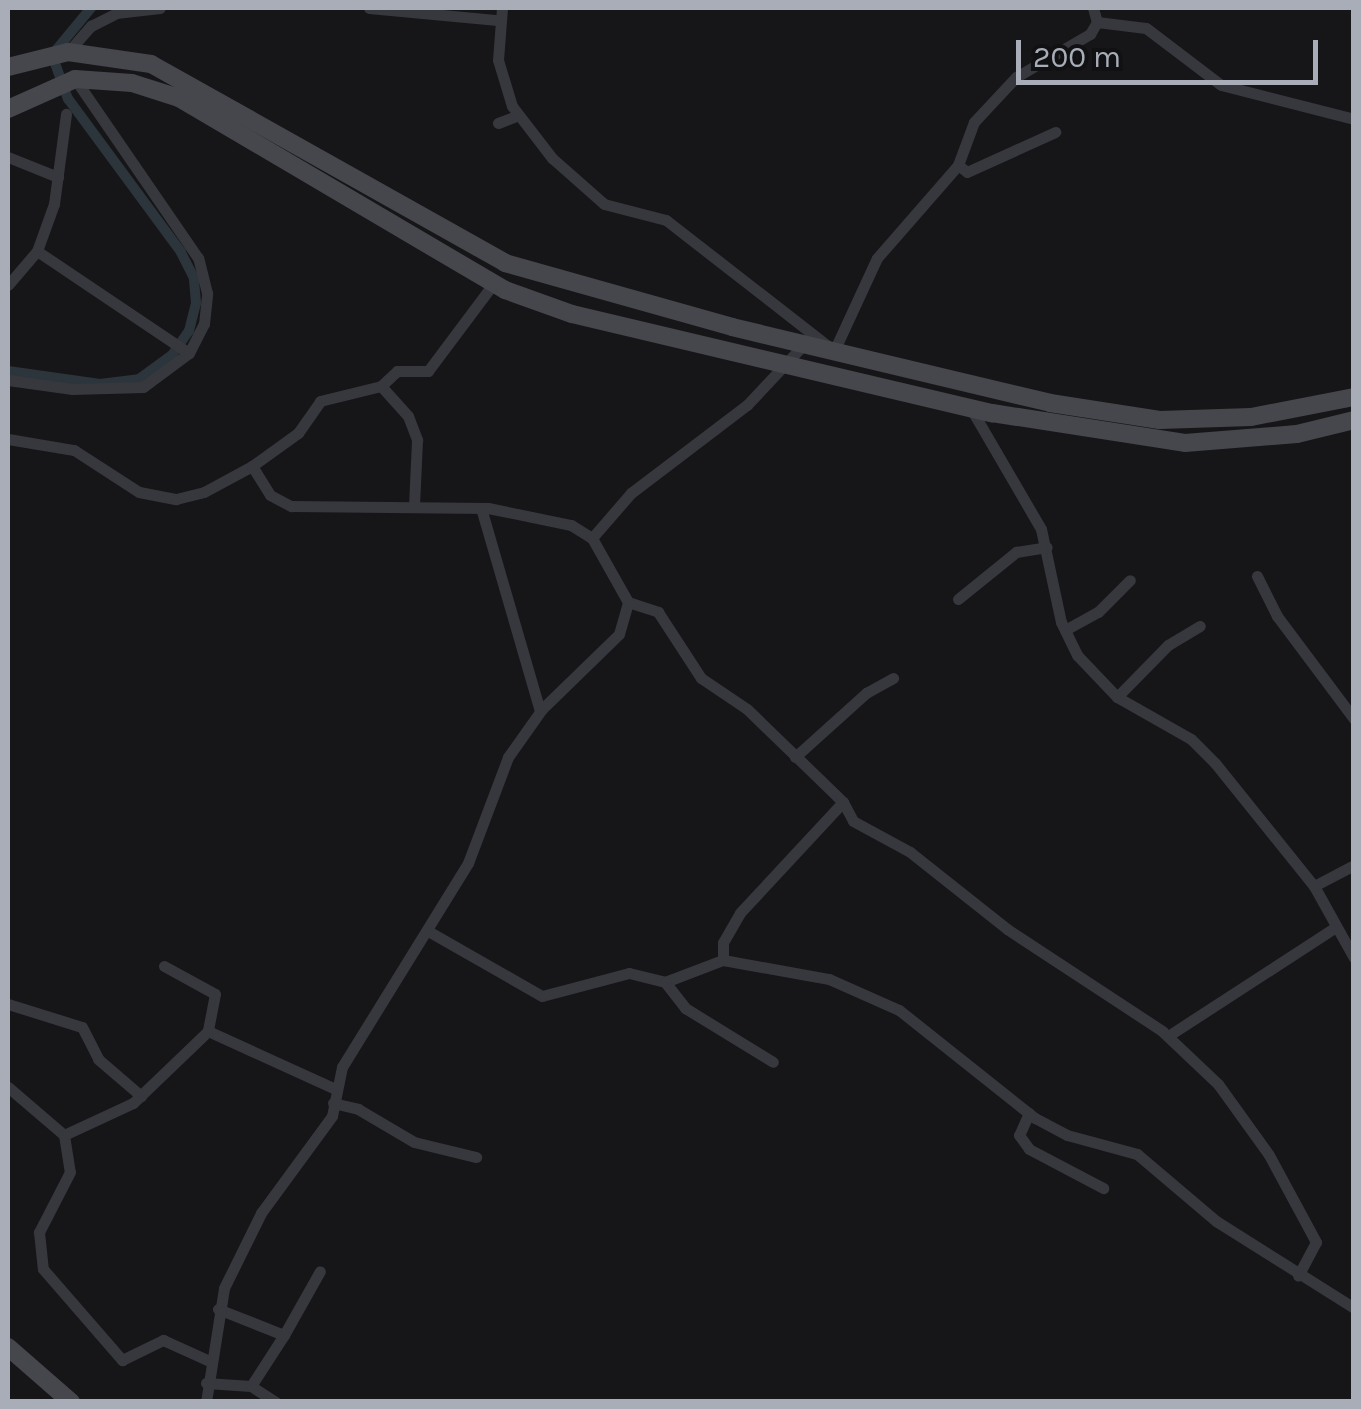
<!DOCTYPE html>
<html>
<head>
<meta charset="utf-8">
<style>
  body { margin:0 }
  #map { position:relative; width:1361px; height:1409px; overflow:hidden; background:#161618; font-family:Karla,sans-serif }
  div>[style] { position:absolute }
  [style*='--x'] { left:calc(var(--x)*1px); top:calc(var(--y)*1px); width:calc(var(--w)*1px); rotate:calc(var(--a)*1deg) }
  .canal>* { height:10px; margin:-5px; padding:0 5px; transform-origin:5px; border-radius:5px; background:#2c353c }
  .minor>* { height:11px; margin:-5.5px; padding:0 5.5px; transform-origin:5.5px; border-radius:5.5px; background:#37383d }
  .secondary>* { height:18px; margin:-9px; padding:0 9px; transform-origin:9px; border-radius:9px; background:#45474d }
  span { translate:-50% -50%; white-space:nowrap; text-align:center; line-height:1.15; -webkit-text-stroke:8px #111113; paint-order:stroke }
  .frame { position:absolute; inset:0; border:10px solid #a8adb8; pointer-events:none }
  .scale { position:absolute; left:1016px; top:40px; width:302px; height:45px; box-sizing:border-box; border:5px solid #a8adb8; border-top:0; padding-left:12px; font-size:30px; line-height:35px; white-space:nowrap; color:#a8adb8; -webkit-text-stroke:8px #111113; paint-order:stroke }
</style>
</head>
<body>
<div id="map">
  <div class="canal">
    <div style="--x:8;--y:371;--w:93;--a:8"></div>
    <div style="--x:100;--y:384;--w:39;--a:-7"></div>
    <div style="--x:139;--y:379;--w:41;--a:-36"></div>
    <div style="--x:172;--y:355;--w:29;--a:-55"></div>
    <div style="--x:189;--y:331;--w:29;--a:-76"></div>
    <div style="--x:196;--y:303;--w:25;--a:-95"></div>
    <div style="--x:194;--y:278;--w:29;--a:-117"></div>
    <div style="--x:181;--y:252;--w:190;--a:-126.4"></div>
    <div style="--x:68;--y:99;--w:47;--a:-110"></div>
    <div style="--x:52;--y:55;--w:61;--a:-50.3"></div>
  </div>
  <div class="minor">
    <div style="--x:369;--y:8;--w:129;--a:5.4"></div>
    <div style="--x:502;--y:8;--w:52;--a:94.4"></div>
    <div style="--x:498;--y:60;--w:48;--a:73.1"></div>
    <div style="--x:512;--y:106;--w:66;--a:52.4"></div>
    <div style="--x:552;--y:158;--w:69;--a:41.5"></div>
    <div style="--x:604;--y:204;--w:64;--a:14.5"></div>
    <div style="--x:666;--y:220;--w:213;--a:37.9"></div>
    <div style="--x:834;--y:351;--w:102;--a:-65.2"></div>
    <div style="--x:877;--y:258;--w:123;--a:-48.9"></div>
    <div style="--x:958;--y:165;--w:46;--a:-69.6"></div>
    <div style="--x:974;--y:122;--w:62;--a:-47"></div>
    <div style="--x:1016;--y:77;--w:86;--a:-30.2"></div>
    <div style="--x:1090;--y:34;--w:14;--a:-60"></div>
    <div style="--x:1097;--y:22;--w:15;--a:-106"></div>
    <div style="--x:1097;--y:22;--w:49;--a:7"></div>
    <div style="--x:1146;--y:28;--w:94;--a:37.2"></div>
    <div style="--x:1221;--y:85;--w:137;--a:14.3"></div>
    <div style="--x:68;--y:52;--w:35;--a:-49"></div>
    <div style="--x:91;--y:26;--w:28;--a:-27"></div>
    <div style="--x:116;--y:13;--w:44;--a:-6.5"></div>
    <div style="--x:498;--y:123;--w:22;--a:-21"></div>
    <div style="--x:8;--y:157;--w:54;--a:21.8"></div>
    <div style="--x:958;--y:165;--w:11;--a:38"></div>
    <div style="--x:967;--y:172;--w:97;--a:-24.4"></div>
    <div style="--x:37;--y:251;--w:183;--a:33.9"></div>
    <div style="--x:8;--y:285;--w:45;--a:-49.5"></div>
    <div style="--x:37;--y:251;--w:50;--a:-70.1"></div>
    <div style="--x:54;--y:204;--w:91;--a:-82.4"></div>
    <div style="--x:8;--y:380;--w:65;--a:8"></div>
    <div style="--x:72;--y:389;--w:71;--a:-1.6"></div>
    <div style="--x:143;--y:387;--w:57;--a:-36.5"></div>
    <div style="--x:189;--y:353;--w:33;--a:-63"></div>
    <div style="--x:204;--y:324;--w:31;--a:-84"></div>
    <div style="--x:207;--y:293;--w:36;--a:-104"></div>
    <div style="--x:198;--y:258;--w:217;--a:-124.5"></div>
    <div style="--x:381;--y:386;--w:40;--a:48"></div>
    <div style="--x:408;--y:416;--w:26;--a:69"></div>
    <div style="--x:417;--y:440;--w:65;--a:92.6"></div>
    <div style="--x:970;--y:407;--w:141;--a:59.8"></div>
    <div style="--x:1041;--y:529;--w:95;--a:77.9"></div>
    <div style="--x:1061;--y:622;--w:37;--a:64"></div>
    <div style="--x:1077;--y:655;--w:58;--a:46.4"></div>
    <div style="--x:1117;--y:697;--w:85;--a:29.6"></div>
    <div style="--x:1191;--y:739;--w:34;--a:45"></div>
    <div style="--x:1215;--y:763;--w:158;--a:51.2"></div>
    <div style="--x:1314;--y:886;--w:82;--a:60.9"></div>
    <div style="--x:8;--y:439;--w:67;--a:9.5"></div>
    <div style="--x:74;--y:450;--w:77;--a:32.9"></div>
    <div style="--x:139;--y:492;--w:38;--a:11"></div>
    <div style="--x:176;--y:499;--w:29;--a:-14"></div>
    <div style="--x:204;--y:492;--w:55;--a:-28.4"></div>
    <div style="--x:252;--y:466;--w:34;--a:58"></div>
    <div style="--x:270;--y:495;--w:24;--a:28"></div>
    <div style="--x:291;--y:506;--w:197;--a:0.6"></div>
    <div style="--x:488;--y:508;--w:85;--a:11.6"></div>
    <div style="--x:571;--y:525;--w:25;--a:32"></div>
    <div style="--x:592;--y:538;--w:60;--a:-49.1"></div>
    <div style="--x:631;--y:493;--w:146;--a:-37.2"></div>
    <div style="--x:747;--y:405;--w:83;--a:-46.9"></div>
    <div style="--x:252;--y:466;--w:57;--a:-35.7"></div>
    <div style="--x:298;--y:433;--w:39;--a:-55"></div>
    <div style="--x:320;--y:401;--w:63;--a:-13.8"></div>
    <div style="--x:381;--y:386;--w:22;--a:-43"></div>
    <div style="--x:397;--y:371;--w:31;--a:0"></div>
    <div style="--x:428;--y:371;--w:109;--a:-53.2"></div>
    <div style="--x:481;--y:508;--w:211;--a:73.8"></div>
    <div style="--x:1257;--y:576;--w:45;--a:63.4"></div>
    <div style="--x:1277;--y:616;--w:129;--a:53.2"></div>
    <div style="--x:958;--y:599;--w:75;--a:-39"></div>
    <div style="--x:1016;--y:552;--w:31;--a:-9"></div>
    <div style="--x:628;--y:602;--w:32;--a:18"></div>
    <div style="--x:658;--y:612;--w:79;--a:56.9"></div>
    <div style="--x:701;--y:678;--w:55;--a:34"></div>
    <div style="--x:747;--y:709;--w:134;--a:44.1"></div>
    <div style="--x:843;--y:802;--w:151;--a:132.9"></div>
    <div style="--x:740;--y:913;--w:34;--a:120"></div>
    <div style="--x:723;--y:943;--w:17;--a:90"></div>
    <div style="--x:1065;--y:630;--w:38;--a:-29"></div>
    <div style="--x:1098;--y:612;--w:45;--a:-45"></div>
    <div style="--x:1117;--y:697;--w:73;--a:-45.6"></div>
    <div style="--x:1168;--y:645;--w:37;--a:-31"></div>
    <div style="--x:795;--y:757;--w:96;--a:-42"></div>
    <div style="--x:866;--y:693;--w:31;--a:-29"></div>
    <div style="--x:843;--y:802;--w:21;--a:62"></div>
    <div style="--x:853;--y:821;--w:65;--a:28.5"></div>
    <div style="--x:910;--y:852;--w:124;--a:38.4"></div>
    <div style="--x:1007;--y:929;--w:186;--a:33.3"></div>
    <div style="--x:1162;--y:1031;--w:77;--a:43.4"></div>
    <div style="--x:1218;--y:1084;--w:87;--a:54.3"></div>
    <div style="--x:1269;--y:1155;--w:99;--a:61.6"></div>
    <div style="--x:1316;--y:1242;--w:38;--a:118"></div>
    <div style="--x:1314;--y:886;--w:45;--a:-27.7"></div>
    <div style="--x:428;--y:931;--w:131;--a:29.7"></div>
    <div style="--x:542;--y:996;--w:90;--a:-14.8"></div>
    <div style="--x:629;--y:973;--w:37;--a:14"></div>
    <div style="--x:665;--y:982;--w:62;--a:-20.8"></div>
    <div style="--x:723;--y:960;--w:108;--a:10.2"></div>
    <div style="--x:829;--y:979;--w:77;--a:23.9"></div>
    <div style="--x:899;--y:1010;--w:174;--a:38.5"></div>
    <div style="--x:1035;--y:1118;--w:36;--a:28"></div>
    <div style="--x:1067;--y:1135;--w:73;--a:15.2"></div>
    <div style="--x:1137;--y:1154;--w:104;--a:40.3"></div>
    <div style="--x:1216;--y:1221;--w:163;--a:32.2"></div>
    <div style="--x:164;--y:966;--w:58;--a:28.8"></div>
    <div style="--x:215;--y:994;--w:38;--a:101"></div>
    <div style="--x:665;--y:982;--w:33;--a:52"></div>
    <div style="--x:685;--y:1008;--w:103;--a:31.5"></div>
    <div style="--x:8;--y:1004;--w:77;--a:17.3"></div>
    <div style="--x:82;--y:1027;--w:36;--a:63"></div>
    <div style="--x:98;--y:1059;--w:57;--a:40.7"></div>
    <div style="--x:1168;--y:1036;--w:197;--a:-33"></div>
    <div style="--x:8;--y:1087;--w:74;--a:40.6"></div>
    <div style="--x:64;--y:1135;--w:37;--a:81"></div>
    <div style="--x:70;--y:1172;--w:68;--a:117.3"></div>
    <div style="--x:39;--y:1232;--w:37;--a:84"></div>
    <div style="--x:43;--y:1269;--w:121;--a:49"></div>
    <div style="--x:122;--y:1360;--w:46;--a:-26"></div>
    <div style="--x:163;--y:1340;--w:48;--a:24.4"></div>
    <div style="--x:333;--y:1103;--w:26;--a:13"></div>
    <div style="--x:358;--y:1109;--w:65;--a:30.5"></div>
    <div style="--x:414;--y:1142;--w:64;--a:13.6"></div>
    <div style="--x:1029;--y:1113;--w:24;--a:114"></div>
    <div style="--x:1019;--y:1135;--w:17;--a:54"></div>
    <div style="--x:1029;--y:1149;--w:84;--a:27.8"></div>
    <div style="--x:64;--y:1135;--w:76;--a:-24.9"></div>
    <div style="--x:133;--y:1103;--w:104;--a:-43.8"></div>
    <div style="--x:208;--y:1031;--w:140;--a:24.5"></div>
    <div style="--x:218;--y:1309;--w:71;--a:21.5"></div>
    <div style="--x:284;--y:1335;--w:73;--a:-60.6"></div>
    <div style="--x:206;--y:1383;--w:45;--a:3.8"></div>
    <div style="--x:251;--y:1386;--w:30;--a:33"></div>
    <div style="--x:251;--y:1386;--w:61;--a:-57.1"></div>
    <div style="--x:206;--y:1402;--w:115;--a:-81"></div>
    <div style="--x:224;--y:1288;--w:84;--a:-63.7"></div>
    <div style="--x:261;--y:1213;--w:120;--a:-53.8"></div>
    <div style="--x:332;--y:1116;--w:50;--a:-78.5"></div>
    <div style="--x:342;--y:1067;--w:240;--a:-58.3"></div>
    <div style="--x:468;--y:863;--w:113;--a:-69.3"></div>
    <div style="--x:508;--y:757;--w:59;--a:-54.7"></div>
    <div style="--x:542;--y:709;--w:107;--a:-44.2"></div>
    <div style="--x:619;--y:634;--w:33;--a:-74"></div>
    <div style="--x:628;--y:602;--w:73;--a:-119.4"></div>
  </div>
  <div class="secondary">
    <div style="--x:8;--y:67;--w:62;--a:-14"></div>
    <div style="--x:68;--y:52;--w:84;--a:8.2"></div>
    <div style="--x:151;--y:64;--w:406;--a:29.3"></div>
    <div style="--x:505;--y:263;--w:236;--a:15.7"></div>
    <div style="--x:732;--y:327;--w:327;--a:13.4"></div>
    <div style="--x:1050;--y:403;--w:111;--a:8.8"></div>
    <div style="--x:1160;--y:420;--w:91;--a:-1.9"></div>
    <div style="--x:1251;--y:417;--w:105;--a:-11"></div>
    <div style="--x:8;--y:109;--w:73;--a:-24.1"></div>
    <div style="--x:75;--y:79;--w:57;--a:4"></div>
    <div style="--x:132;--y:83;--w:49;--a:17.7"></div>
    <div style="--x:179;--y:98;--w:378;--a:30.5"></div>
    <div style="--x:505;--y:290;--w:71;--a:19.7"></div>
    <div style="--x:572;--y:314;--w:432;--a:13.3"></div>
    <div style="--x:992;--y:413;--w:195;--a:8.8"></div>
    <div style="--x:1185;--y:443;--w:112;--a:-4.6"></div>
    <div style="--x:1297;--y:434;--w:59;--a:-13.8"></div>
    <div style="--x:8;--y:1347;--w:84;--a:41.1"></div>
  </div>
  <div class="frame"></div>
  <div class="scale">200 m</div>
</div>
</body>
</html>
